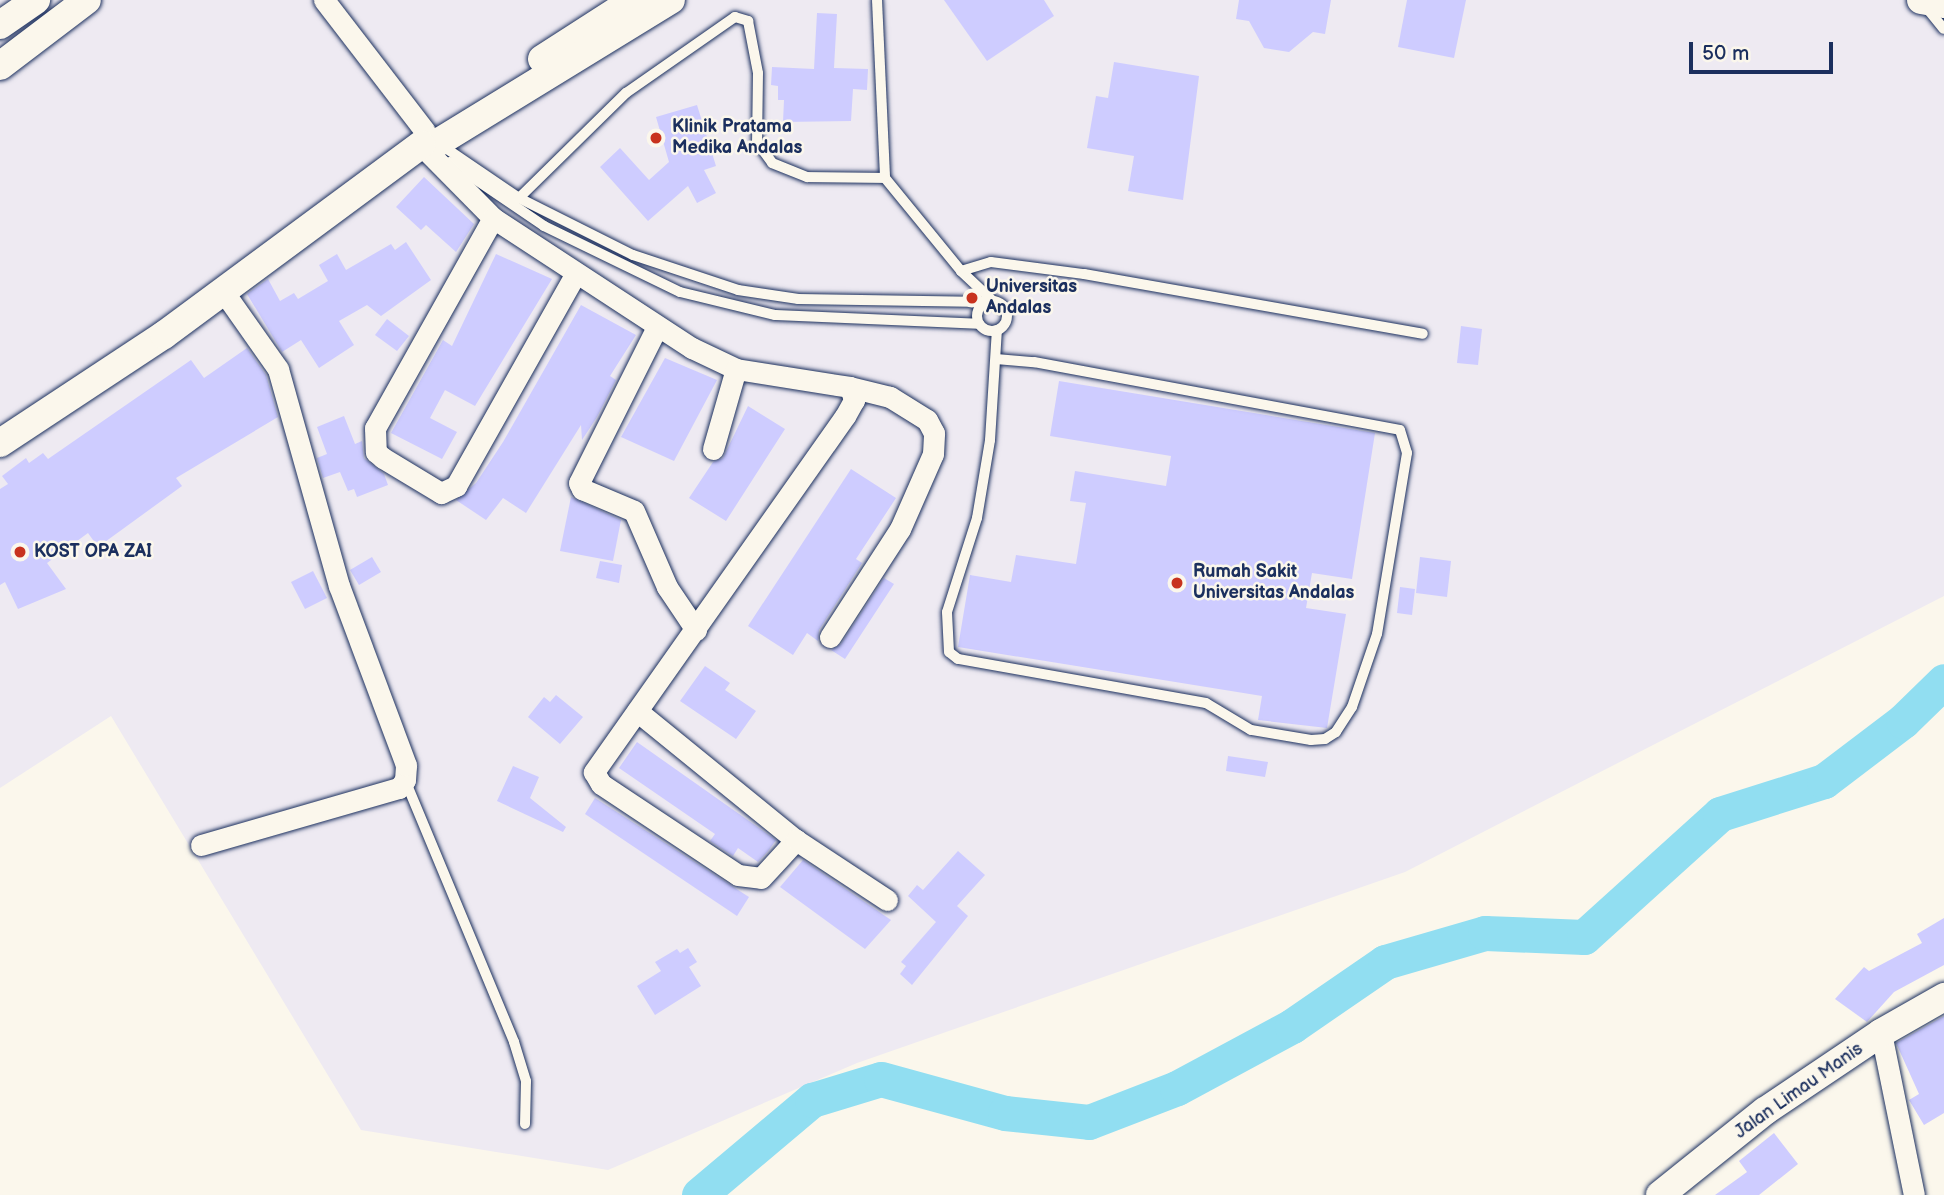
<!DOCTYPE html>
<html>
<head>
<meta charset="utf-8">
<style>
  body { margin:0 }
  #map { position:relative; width:1944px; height:1195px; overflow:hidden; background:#fbf7ec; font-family:"Balsamiq Sans",sans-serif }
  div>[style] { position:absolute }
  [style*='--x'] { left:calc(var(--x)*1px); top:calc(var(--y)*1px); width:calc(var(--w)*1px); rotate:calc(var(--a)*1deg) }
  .built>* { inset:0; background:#eeeaf2 }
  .river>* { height:35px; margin:-17.5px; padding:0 17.5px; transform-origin:17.5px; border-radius:17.5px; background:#91def1 }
  .building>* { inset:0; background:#ceccff }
  .roads { filter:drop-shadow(0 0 2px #1b2f5e) drop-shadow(0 0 2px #1b2f5e) }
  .lane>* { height:10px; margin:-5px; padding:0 5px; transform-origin:5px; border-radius:5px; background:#fbf7ec }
  .lane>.ring { margin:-5px; padding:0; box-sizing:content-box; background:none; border:10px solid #fbf7ec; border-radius:50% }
  .street>* { height:21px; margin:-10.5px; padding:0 10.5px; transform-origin:10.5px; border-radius:10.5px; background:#fbf7ec }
  .secondary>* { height:28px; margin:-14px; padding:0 14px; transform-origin:14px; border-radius:14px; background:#fbf7ec }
  .dots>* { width:19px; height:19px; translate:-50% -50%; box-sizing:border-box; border:4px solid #fbf7ec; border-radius:50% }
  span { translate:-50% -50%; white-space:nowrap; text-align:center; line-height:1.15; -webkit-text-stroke:5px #fbf7ec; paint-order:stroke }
  .poi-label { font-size:18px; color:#1b2f5e; font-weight:700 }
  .left { translate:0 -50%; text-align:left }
  .street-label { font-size:18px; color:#1b2f5e }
  .scale { position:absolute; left:1689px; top:42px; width:144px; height:32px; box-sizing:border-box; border:4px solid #1b2f5e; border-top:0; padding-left:9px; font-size:21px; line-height:24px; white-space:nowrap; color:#1b2f5e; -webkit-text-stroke:5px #fbf7ec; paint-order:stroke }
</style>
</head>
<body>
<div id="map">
  <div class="built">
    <div style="clip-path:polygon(0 0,1944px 0,1944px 596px,1405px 872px,857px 1063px,608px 1170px,361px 1130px,111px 716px,0 788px)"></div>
  </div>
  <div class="river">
    <div style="--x:699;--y:1195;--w:148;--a:-40.1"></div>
    <div style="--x:812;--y:1100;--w:72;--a:-16.9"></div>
    <div style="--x:881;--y:1079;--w:129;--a:15.3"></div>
    <div style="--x:1005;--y:1113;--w:84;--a:6.1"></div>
    <div style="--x:1089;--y:1122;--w:94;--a:-21.1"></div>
    <div style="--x:1177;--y:1088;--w:131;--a:-28.3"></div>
    <div style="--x:1292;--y:1026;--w:113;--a:-34.5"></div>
    <div style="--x:1385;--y:962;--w:104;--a:-16.2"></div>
    <div style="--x:1485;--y:933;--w:99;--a:2.3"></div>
    <div style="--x:1584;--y:937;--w:183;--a:-42.1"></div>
    <div style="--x:1720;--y:814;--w:109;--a:-17.6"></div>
    <div style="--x:1824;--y:781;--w:99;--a:-37.2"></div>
    <div style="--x:1903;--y:721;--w:57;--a:-44.3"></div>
  </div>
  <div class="building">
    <div style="clip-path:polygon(944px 0,1044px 0,1054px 16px,987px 61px)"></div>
    <div style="clip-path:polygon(1239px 0,1331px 0,1325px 34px,1313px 32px,1289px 52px,1264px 48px,1249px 21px,1236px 19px)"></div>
    <div style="clip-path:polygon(1407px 0,1466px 0,1454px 58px,1398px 47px)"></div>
    <div style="clip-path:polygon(817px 13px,837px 14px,834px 68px,868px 69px,867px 90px,853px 89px,851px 121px,783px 122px,784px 100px,778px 100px,778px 86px,771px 85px,772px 67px,814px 69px)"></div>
    <div style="clip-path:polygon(1114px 62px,1199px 76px,1183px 200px,1128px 191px,1134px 156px,1087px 148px,1096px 96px,1108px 98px)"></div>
    <div style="clip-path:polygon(697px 105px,716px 166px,704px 170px,716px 193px,697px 203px,688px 186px,648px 221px,600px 167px,620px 148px,649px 180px,669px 162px,656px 117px)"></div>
    <div style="clip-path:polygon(424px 177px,474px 224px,456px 252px,426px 225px,421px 230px,396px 207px)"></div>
    <div style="clip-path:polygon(406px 242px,431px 280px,381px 316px,367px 305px,339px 321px,354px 345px,319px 368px,301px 340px,282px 352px,247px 294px,268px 279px,280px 301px,294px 293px,298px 299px,328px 281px,319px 265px,337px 254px,346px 270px,391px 244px,395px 250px)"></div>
    <div style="clip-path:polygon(496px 254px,552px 279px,475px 406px,445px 390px,430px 418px,457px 432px,442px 459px,391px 433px,443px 340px,452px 346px)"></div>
    <div style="clip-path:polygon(581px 305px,636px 335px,610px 376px,616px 380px,597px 417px,582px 440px,581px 425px,526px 513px,503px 498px,486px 520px,456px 500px,476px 483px,503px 442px)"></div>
    <div style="clip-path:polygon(387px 319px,409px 336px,397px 351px,375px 335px)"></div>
    <div style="clip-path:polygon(1461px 326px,1482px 329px,1478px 365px,1457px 363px)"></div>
    <div style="clip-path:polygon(247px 348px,266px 375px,278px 417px,176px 478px,182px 486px,98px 547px,88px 533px,47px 563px,66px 589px,18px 609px,5px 582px,0 585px,0 489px,8px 484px,2px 476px,26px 458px,29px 463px,43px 453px,48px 459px,191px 360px,204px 378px)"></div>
    <div style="clip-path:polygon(665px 358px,717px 380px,674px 461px,621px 437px)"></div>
    <div style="clip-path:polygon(1059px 381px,1375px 433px,1352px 579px,1312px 573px,1306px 608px,1346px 614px,1327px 728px,1258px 720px,1262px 696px,958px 647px,970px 575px,1011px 582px,1016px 555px,1076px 564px,1086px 503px,1070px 501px,1075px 471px,1166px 486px,1171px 456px,1050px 436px)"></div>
    <div style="clip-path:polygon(748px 406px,785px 429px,726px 521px,689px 498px,713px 462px,723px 458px)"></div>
    <div style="clip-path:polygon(344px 416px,355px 444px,362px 441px,364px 458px,384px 474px,388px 485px,357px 497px,354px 489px,348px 491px,340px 472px,323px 478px,317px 458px,327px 454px,317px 427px)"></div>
    <div style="clip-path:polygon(851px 469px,896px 498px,856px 559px,862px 563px,819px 630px,818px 641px,807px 633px,793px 655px,748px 626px)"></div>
    <div style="clip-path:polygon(571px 497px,621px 520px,613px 561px,560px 551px)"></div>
    <div style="clip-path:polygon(372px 557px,381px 572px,359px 585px,350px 570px)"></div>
    <div style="clip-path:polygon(1420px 557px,1451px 561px,1447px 597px,1416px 593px)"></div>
    <div style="clip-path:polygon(600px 561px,622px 565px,619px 583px,596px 578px)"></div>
    <div style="clip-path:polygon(313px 571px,327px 598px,305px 609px,291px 582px)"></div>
    <div style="clip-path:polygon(884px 578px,894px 584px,845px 659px,831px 650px,841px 644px)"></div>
    <div style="clip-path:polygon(1400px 587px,1415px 589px,1412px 615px,1397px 613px)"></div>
    <div style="clip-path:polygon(705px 666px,730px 683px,725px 690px,756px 711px,736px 739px,680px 701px)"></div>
    <div style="clip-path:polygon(556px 695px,583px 717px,560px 744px,528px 717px,544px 697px,550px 702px)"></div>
    <div style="clip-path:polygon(637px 742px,776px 840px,769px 850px,758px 862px,738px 848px,733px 856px,710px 841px,715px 834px,619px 768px)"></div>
    <div style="clip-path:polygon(1228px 756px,1268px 762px,1265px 777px,1226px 771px)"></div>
    <div style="clip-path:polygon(513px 766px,539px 777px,530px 798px,566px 827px,563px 832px,497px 801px)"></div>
    <div style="clip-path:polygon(595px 798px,749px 897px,737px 916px,585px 814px)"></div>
    <div style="clip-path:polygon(958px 851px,985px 875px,957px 906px,968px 916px,912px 985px,900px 974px,906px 966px,901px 962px,936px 922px,908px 896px,917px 885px,923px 890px)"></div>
    <div style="clip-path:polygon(803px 860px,891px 920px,865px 949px,780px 887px)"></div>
    <div style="clip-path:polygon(1944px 918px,1944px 965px,1894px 992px,1867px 1022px,1835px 999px,1864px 967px,1869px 971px,1922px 943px,1917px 934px)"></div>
    <div style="clip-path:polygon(688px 948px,697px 962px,689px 967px,701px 986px,655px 1015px,637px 986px,661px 971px,655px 962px,677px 949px,680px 953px)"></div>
    <div style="clip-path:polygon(1944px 1016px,1944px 1113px,1924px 1125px,1909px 1100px,1919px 1094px,1896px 1043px)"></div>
    <div style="clip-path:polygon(1774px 1133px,1798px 1164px,1759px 1195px,1715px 1195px,1747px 1172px,1739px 1161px)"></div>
  </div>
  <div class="roads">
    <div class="lane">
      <div style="--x:877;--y:0;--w:178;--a:87.4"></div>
      <div style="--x:885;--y:178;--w:120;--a:50.7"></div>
      <div style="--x:961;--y:271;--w:44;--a:43.2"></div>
      <div style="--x:1926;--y:7;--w:28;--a:51"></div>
      <div style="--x:441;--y:145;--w:94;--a:34.2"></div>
      <div style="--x:519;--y:198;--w:127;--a:26.6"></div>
      <div style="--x:633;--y:255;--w:111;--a:18.4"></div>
      <div style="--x:738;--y:290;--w:61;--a:8.5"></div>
      <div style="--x:798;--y:299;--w:188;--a:0.9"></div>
      <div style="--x:450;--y:162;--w:114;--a:34.2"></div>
      <div style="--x:544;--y:226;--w:151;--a:25.9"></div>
      <div style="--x:680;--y:292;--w:98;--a:13.6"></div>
      <div style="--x:775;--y:315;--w:204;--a:2.5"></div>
      <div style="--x:519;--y:198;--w:150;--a:-44.5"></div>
      <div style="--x:626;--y:93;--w:133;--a:-34.9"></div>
      <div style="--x:735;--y:17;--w:14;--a:17"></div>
      <div style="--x:748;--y:21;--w:53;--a:79.1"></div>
      <div style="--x:758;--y:73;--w:69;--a:90.8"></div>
      <div style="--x:757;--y:142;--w:26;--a:54"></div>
      <div style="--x:772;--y:163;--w:38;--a:22"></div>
      <div style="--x:807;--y:177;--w:78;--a:0.7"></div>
      <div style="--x:961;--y:271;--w:31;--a:-17"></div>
      <div style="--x:991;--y:262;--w:94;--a:7.4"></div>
      <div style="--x:1084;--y:274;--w:344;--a:10"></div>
      <div class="ring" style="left:977px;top:301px;width:20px;height:20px"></div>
      <div style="--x:996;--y:359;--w:38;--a:5"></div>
      <div style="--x:1034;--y:362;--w:372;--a:10.5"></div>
      <div style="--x:1400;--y:430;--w:24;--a:73"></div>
      <div style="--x:1407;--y:453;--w:183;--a:99.4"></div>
      <div style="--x:1377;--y:634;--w:77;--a:108.9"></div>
      <div style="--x:1352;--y:707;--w:30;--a:123"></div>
      <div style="--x:1336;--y:732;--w:13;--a:148"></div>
      <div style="--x:1325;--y:739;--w:14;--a:176"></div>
      <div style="--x:1311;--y:740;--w:61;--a:-170.5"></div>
      <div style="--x:1251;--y:730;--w:52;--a:-149"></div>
      <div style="--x:1206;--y:703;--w:252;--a:-169.9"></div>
      <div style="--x:958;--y:659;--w:11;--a:-142"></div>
      <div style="--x:949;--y:652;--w:40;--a:-92.9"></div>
      <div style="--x:947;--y:612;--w:99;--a:-72.3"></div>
      <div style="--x:977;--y:518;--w:79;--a:-80.5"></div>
      <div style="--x:990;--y:440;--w:110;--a:-86.4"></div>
      <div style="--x:405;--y:780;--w:284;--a:67.4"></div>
      <div style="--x:514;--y:1042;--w:41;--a:72.9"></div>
      <div style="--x:526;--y:1081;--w:43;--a:91.3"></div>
    </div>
    <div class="street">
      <div style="--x:324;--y:0;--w:165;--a:52.4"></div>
      <div style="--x:425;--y:149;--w:97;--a:45.4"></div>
      <div style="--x:493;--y:218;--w:238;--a:33.2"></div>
      <div style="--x:692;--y:348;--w:49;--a:25.5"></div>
      <div style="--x:736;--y:369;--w:115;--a:9"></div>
      <div style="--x:850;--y:387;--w:14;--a:73"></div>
      <div style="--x:854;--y:400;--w:18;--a:119"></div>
      <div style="--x:845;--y:416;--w:436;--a:125.2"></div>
      <div style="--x:594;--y:772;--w:14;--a:60"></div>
      <div style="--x:601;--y:784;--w:164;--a:33.6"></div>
      <div style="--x:738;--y:875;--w:23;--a:7"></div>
      <div style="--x:761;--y:878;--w:52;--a:-47.4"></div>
      <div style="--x:493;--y:218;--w:241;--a:119.3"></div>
      <div style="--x:375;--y:428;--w:24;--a:88"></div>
      <div style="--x:376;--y:452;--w:9;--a:41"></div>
      <div style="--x:383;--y:458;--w:68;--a:31.1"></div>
      <div style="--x:441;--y:493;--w:17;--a:-25"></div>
      <div style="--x:456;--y:486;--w:242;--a:-60.6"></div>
      <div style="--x:657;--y:327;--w:174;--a:116.6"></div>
      <div style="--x:579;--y:483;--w:7;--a:63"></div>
      <div style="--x:582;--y:489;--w:56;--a:22.9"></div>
      <div style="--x:634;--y:511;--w:83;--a:66.5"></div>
      <div style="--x:667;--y:587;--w:52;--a:56"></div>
      <div style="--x:713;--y:449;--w:83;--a:-74"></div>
      <div style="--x:830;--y:637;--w:129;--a:-57.1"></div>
      <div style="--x:900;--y:529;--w:82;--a:-66.3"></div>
      <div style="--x:933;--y:454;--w:21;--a:-87"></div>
      <div style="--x:934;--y:433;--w:15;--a:-118"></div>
      <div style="--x:927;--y:420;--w:44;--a:-148.1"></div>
      <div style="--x:890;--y:397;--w:41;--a:-166"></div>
      <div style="--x:637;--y:711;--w:205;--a:39.1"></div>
      <div style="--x:796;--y:840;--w:109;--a:33.4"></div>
      <div style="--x:201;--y:845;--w:206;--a:-16.1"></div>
      <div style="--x:399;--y:788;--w:10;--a:-53"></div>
      <div style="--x:405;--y:780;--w:15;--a:-86"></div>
      <div style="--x:406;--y:765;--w:191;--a:-110.5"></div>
      <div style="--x:339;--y:586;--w:225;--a:-105.7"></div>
      <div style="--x:278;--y:369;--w:95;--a:-125.2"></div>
      <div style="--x:1881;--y:1033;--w:165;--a:78.5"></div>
    </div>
    <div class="secondary">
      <div style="--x:1921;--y:0;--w:23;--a:10"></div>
      <div style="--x:0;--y:25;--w:44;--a:-34.8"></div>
      <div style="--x:542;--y:59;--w:109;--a:-32.7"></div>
      <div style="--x:0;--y:66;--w:109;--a:-37.2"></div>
      <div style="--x:439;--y:142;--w:272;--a:-31.5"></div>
      <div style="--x:0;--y:443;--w:196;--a:-33.4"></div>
      <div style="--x:164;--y:335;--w:320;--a:-36.5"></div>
      <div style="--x:1660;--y:1195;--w:134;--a:-38.7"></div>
      <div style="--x:1765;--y:1111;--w:140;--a:-33.9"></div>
      <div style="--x:1881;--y:1033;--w:73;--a:-29.7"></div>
    </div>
  </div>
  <div class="dots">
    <div style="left:656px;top:138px;background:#c8321e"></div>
    <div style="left:972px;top:298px;background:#c8321e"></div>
    <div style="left:20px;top:552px;background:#c8321e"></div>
    <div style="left:1177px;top:583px;background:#c8321e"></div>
  </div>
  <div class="poi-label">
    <span class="left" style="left:672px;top:138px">Klinik Pratama<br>Medika Andalas</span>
    <span class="left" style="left:986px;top:298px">Universitas<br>Andalas</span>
    <span class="left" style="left:34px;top:552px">KOST OPA ZAI</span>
    <span class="left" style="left:1193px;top:583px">Rumah Sakit<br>Universitas Andalas</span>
  </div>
  <div class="street-label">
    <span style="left:1799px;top:1091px;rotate:-35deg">Jalan Limau Manis</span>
  </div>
  <div class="scale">50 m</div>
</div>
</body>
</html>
